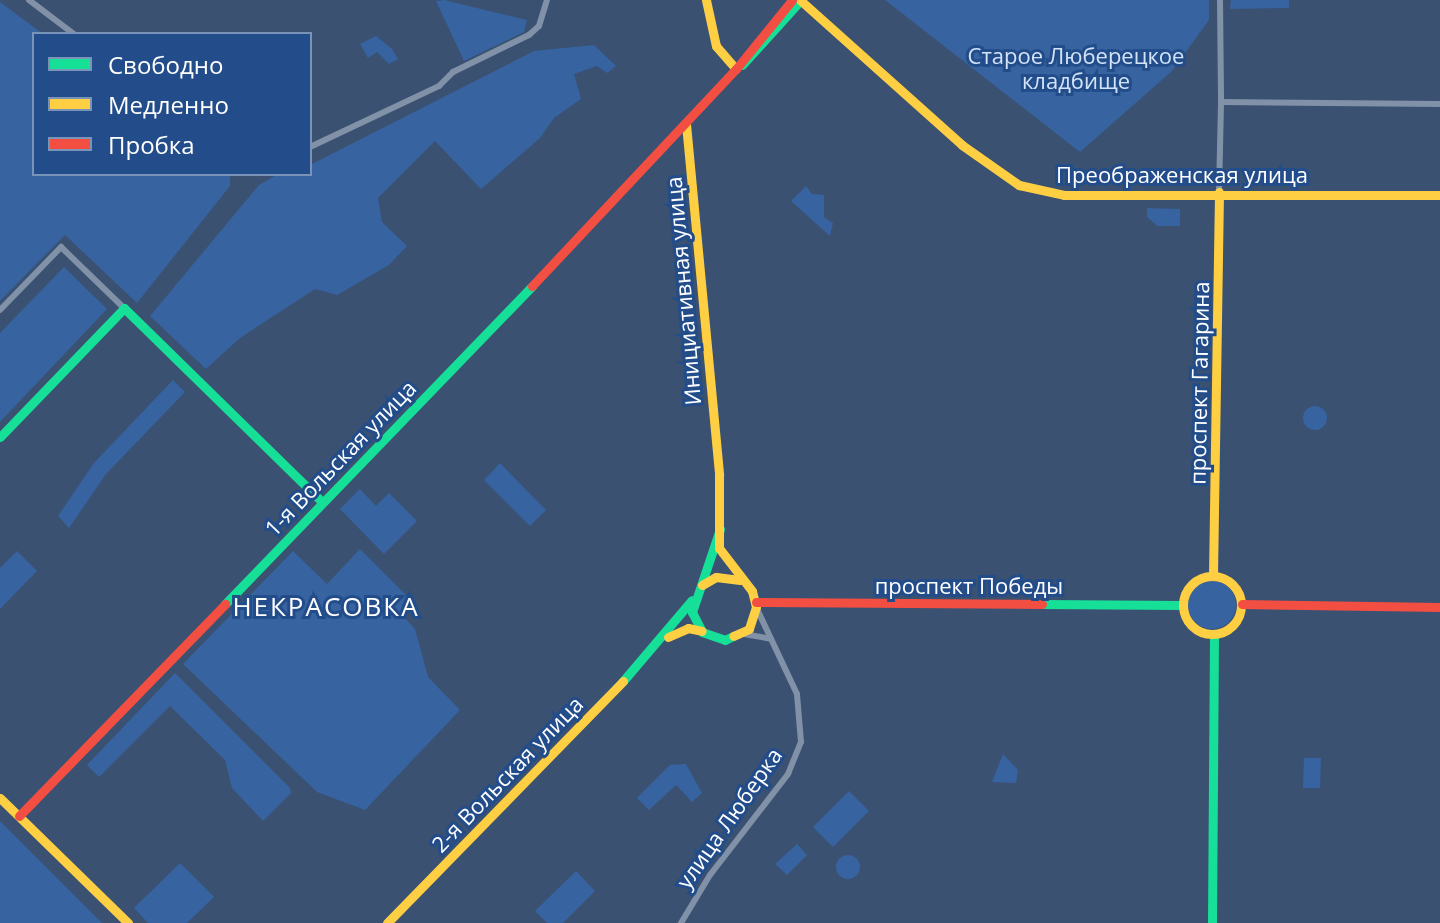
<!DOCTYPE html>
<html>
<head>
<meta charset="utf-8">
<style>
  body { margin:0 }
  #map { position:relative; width:1440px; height:923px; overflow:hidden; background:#3a5172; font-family:"Open Sans",sans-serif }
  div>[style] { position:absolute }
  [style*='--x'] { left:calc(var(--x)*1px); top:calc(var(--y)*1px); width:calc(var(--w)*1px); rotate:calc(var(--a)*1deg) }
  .green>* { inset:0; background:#3763a0 }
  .round { border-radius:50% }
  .street>* { height:6px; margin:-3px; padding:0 3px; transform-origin:3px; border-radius:3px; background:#8191a7 }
  .fast>* { height:9px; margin:-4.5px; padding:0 4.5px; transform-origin:4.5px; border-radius:4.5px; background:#16e098 }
  .slow>* { height:9px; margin:-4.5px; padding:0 4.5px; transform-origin:4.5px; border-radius:4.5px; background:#ffcf43 }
  .slow>.ring { margin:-4.5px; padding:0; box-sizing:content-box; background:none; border:9px solid #ffcf43; border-radius:50% }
  .jam>* { height:9px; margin:-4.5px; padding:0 4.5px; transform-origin:4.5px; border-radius:4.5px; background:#f24e42 }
  span { translate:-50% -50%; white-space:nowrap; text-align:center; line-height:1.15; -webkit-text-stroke:6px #224d8a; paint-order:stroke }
  .park-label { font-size:22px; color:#d2e3f8 }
  .street-label { font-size:22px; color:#fff }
  .quarter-label { font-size:26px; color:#fff; letter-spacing:2px }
  .legend { position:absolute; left:32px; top:32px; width:280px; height:144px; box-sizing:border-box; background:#224d8a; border:2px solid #7a94b9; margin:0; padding:10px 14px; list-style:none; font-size:24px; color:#fff }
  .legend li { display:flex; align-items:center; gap:16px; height:40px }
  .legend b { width:40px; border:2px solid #7a94b9 }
</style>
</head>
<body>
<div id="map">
  <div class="green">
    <div style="clip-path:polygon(444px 0,527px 20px,524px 32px,464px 61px,436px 1px)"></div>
    <div style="clip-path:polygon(885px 0,1209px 0,1209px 20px,1172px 71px,1080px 152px)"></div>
    <div style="clip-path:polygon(1231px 0,1289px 0,1289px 8px,1230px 9px)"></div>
    <div style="clip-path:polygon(0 2px,43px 34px,34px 34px,34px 174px,230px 174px,230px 186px,137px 303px,65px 235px,0 301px)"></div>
    <div style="clip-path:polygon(376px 36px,392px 49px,398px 59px,389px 64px,377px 52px,368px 58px,360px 44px)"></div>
    <div style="clip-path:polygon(594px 45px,616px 66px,607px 73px,597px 66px,574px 74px,581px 99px,554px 118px,540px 138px,481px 189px,435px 141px,378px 198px,382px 222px,407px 246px,389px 265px,337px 295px,315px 289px,240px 338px,206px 369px,150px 316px,259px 185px,278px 174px,310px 174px,310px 165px,534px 51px)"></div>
    <div style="clip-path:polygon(806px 186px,812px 194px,824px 195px,824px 217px,833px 223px,830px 236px,791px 201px)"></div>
    <div style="clip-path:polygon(1147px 208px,1180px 209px,1180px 226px,1157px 226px,1147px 217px)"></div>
    <div style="clip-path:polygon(64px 267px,107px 309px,0 422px,0 333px)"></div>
    <div style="clip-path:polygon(173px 380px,185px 392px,106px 474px,69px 528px,58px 516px,94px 463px)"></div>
    <div class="round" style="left:1303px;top:406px;width:24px;height:24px"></div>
    <div style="clip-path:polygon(500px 463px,546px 510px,530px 526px,484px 480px)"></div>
    <div style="clip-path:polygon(360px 489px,376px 506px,389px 493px,417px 521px,384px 554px,340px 509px)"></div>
    <div style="clip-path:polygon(360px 549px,411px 600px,405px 618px,415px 629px,428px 677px,460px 710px,365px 810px,317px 792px,183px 664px,293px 551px,327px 584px)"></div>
    <div style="clip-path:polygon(17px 551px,37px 571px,0 609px,0 568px)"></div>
    <div class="round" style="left:1188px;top:581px;width:48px;height:48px"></div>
    <div style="clip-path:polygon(175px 673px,290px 788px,291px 793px,263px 821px,232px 788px,225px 760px,170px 706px,99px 777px,87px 765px)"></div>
    <div style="clip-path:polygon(1003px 754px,1018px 770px,1016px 783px,992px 782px)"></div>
    <div style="clip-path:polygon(1304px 758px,1321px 758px,1320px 788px,1303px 788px)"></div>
    <div style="clip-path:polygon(686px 764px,702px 793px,692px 802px,676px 785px,649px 810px,637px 798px,670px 765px)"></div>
    <div style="clip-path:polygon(849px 791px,869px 811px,833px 847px,813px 827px)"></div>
    <div style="clip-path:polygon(0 821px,102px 923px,0 923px)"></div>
    <div style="clip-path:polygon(797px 844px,807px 855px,787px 875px,775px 864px)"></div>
    <div class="round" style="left:836px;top:855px;width:24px;height:24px"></div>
    <div style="clip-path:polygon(180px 863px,214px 897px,187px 923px,148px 923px,134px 908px)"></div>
    <div style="clip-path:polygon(576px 871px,595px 891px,563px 923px,547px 923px,535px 911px)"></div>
  </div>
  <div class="street">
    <div style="--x:29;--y:0;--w:56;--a:37.1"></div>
    <div style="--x:1220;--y:0;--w:102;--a:89.4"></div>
    <div style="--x:310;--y:147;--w:143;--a:-25.3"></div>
    <div style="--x:439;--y:86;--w:20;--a:-45"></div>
    <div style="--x:453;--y:72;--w:85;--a:-26"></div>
    <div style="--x:529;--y:35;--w:13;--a:-42"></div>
    <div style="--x:539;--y:26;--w:27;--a:-73"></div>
    <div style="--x:1219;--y:192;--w:90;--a:-88.7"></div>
    <div style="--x:1221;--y:102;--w:219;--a:0.5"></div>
    <div style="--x:0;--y:310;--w:88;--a:-45.9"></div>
    <div style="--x:61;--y:247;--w:88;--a:44.1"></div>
    <div style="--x:744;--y:634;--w:27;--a:10"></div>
    <div style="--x:681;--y:923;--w:56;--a:-58.9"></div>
    <div style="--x:710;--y:875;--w:128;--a:-52.3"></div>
    <div style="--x:788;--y:774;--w:35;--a:-68"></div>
    <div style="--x:801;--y:742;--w:48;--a:-94.8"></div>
    <div style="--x:797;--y:694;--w:96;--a:-115.2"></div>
  </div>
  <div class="fast">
    <div style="--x:742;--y:65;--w:88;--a:-47.8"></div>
    <div style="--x:0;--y:437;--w:179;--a:-46.1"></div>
    <div style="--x:124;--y:308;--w:277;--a:44.4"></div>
    <div style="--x:720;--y:529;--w:88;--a:108.6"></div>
    <div style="--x:692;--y:612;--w:22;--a:63"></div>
    <div style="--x:702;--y:632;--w:24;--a:19"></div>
    <div style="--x:725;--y:640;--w:9;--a:-27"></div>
    <div style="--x:225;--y:604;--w:442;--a:-46"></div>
    <div style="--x:1042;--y:604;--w:140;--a:0.4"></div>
    <div style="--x:623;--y:681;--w:106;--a:-49.6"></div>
    <div style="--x:1212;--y:923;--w:289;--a:-89.6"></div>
  </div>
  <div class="slow">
    <div style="--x:706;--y:0;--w:47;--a:77.7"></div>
    <div style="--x:716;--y:46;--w:30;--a:49"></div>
    <div style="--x:800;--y:0;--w:217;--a:41.8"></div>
    <div style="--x:962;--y:145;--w:70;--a:35.1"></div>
    <div style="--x:1019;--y:185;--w:46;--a:12.5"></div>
    <div style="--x:1064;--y:195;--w:376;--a:0"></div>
    <div style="--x:686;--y:124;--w:353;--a:84.6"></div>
    <div style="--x:719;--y:475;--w:73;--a:90"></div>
    <div style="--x:719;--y:548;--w:54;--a:52.5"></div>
    <div style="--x:752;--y:591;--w:16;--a:76"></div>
    <div style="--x:756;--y:607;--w:23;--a:108"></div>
    <div style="--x:749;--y:629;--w:17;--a:156"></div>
    <div style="--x:1213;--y:575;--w:383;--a:-89.1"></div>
    <div class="ring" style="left:1183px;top:576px;width:49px;height:49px"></div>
    <div style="--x:702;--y:585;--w:16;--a:-30"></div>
    <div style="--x:716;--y:577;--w:24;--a:7"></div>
    <div style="--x:668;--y:637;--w:22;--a:-24"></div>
    <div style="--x:688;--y:628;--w:14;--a:12"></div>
    <div style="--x:0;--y:798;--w:179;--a:44.3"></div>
    <div style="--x:387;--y:923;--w:338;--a:-45.7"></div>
  </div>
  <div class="jam">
    <div style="--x:532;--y:286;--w:298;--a:-46.8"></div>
    <div style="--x:736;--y:69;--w:89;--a:-50.9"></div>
    <div style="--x:756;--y:602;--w:286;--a:0.4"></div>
    <div style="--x:1242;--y:604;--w:198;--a:0.9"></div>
    <div style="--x:19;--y:816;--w:296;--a:-45.8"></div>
  </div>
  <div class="park-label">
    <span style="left:1076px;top:68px">Старое Люберецкое<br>кладбище</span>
  </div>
  <div class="street-label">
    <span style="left:1182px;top:175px">Преображенская улица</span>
    <span style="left:683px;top:291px;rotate:-95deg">Инициативная улица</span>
    <span style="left:1199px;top:383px;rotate:-89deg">проспект Гагарина</span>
    <span style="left:340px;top:458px;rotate:-46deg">1-я Вольская улица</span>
    <span style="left:969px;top:586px">проспект Победы</span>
    <span style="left:507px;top:774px;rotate:-46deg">2-я Вольская улица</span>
    <span style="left:729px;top:818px;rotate:-55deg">улица Люберка</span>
  </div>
  <div class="quarter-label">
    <span style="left:326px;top:607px">НЕКРАСОВКА</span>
  </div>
  <ul class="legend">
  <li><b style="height:10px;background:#16e098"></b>Свободно</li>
  <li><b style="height:10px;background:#ffcf43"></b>Медленно</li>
  <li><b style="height:10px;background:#f24e42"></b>Пробка</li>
  </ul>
</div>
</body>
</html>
